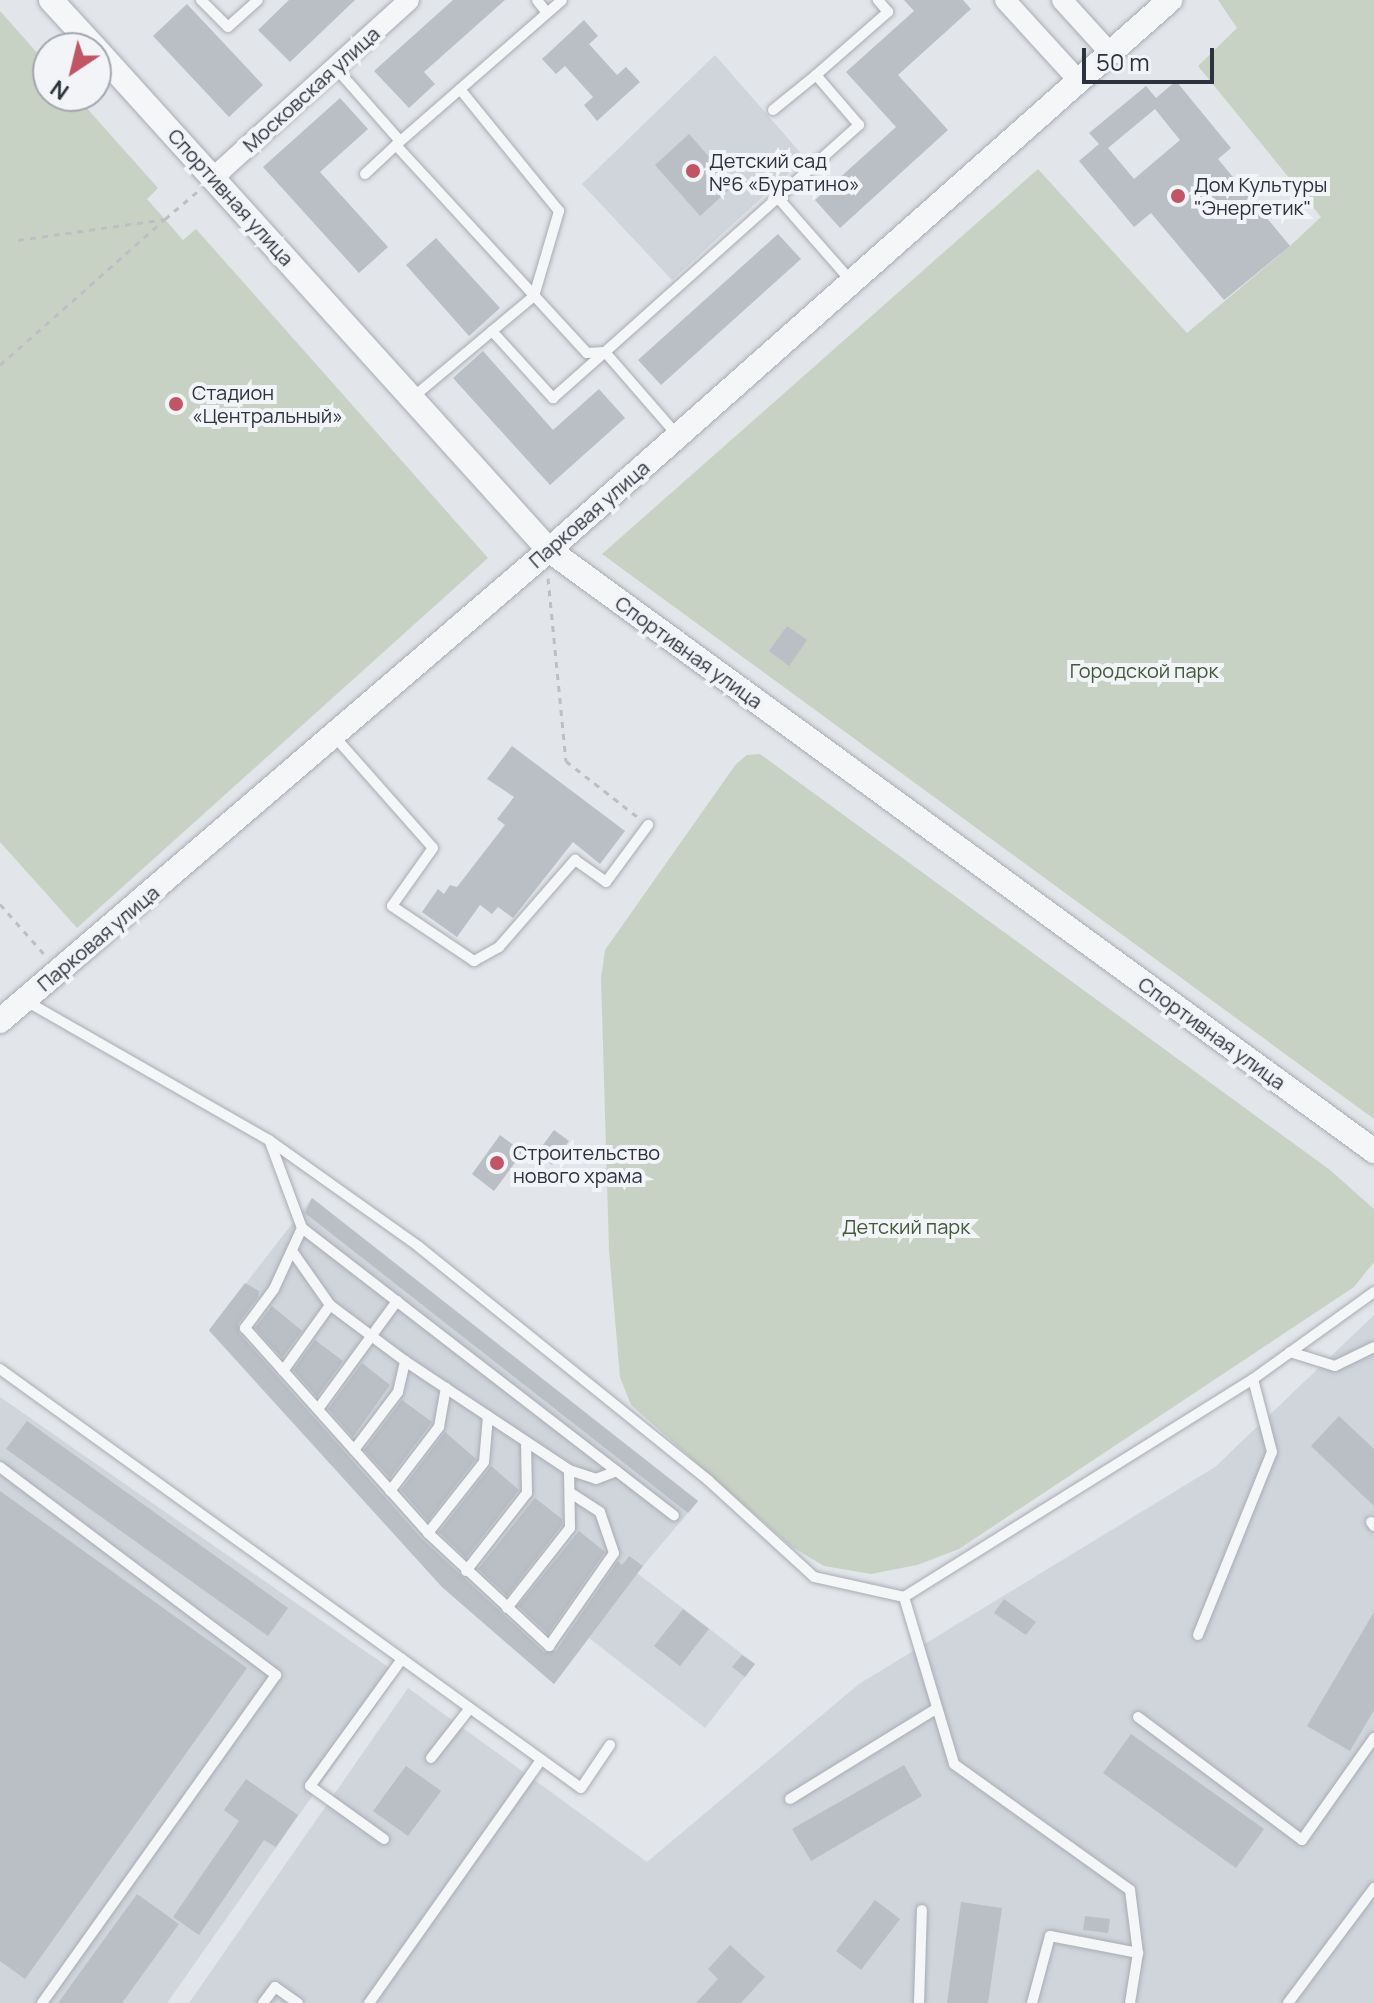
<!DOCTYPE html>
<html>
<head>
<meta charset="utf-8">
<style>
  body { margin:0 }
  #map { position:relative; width:1374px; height:2003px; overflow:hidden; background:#e2e5e9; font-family:Manrope,sans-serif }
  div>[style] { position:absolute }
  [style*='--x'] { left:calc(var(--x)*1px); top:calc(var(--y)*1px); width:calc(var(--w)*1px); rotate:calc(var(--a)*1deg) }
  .built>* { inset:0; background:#d0d4db }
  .green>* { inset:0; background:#c8d2c4 }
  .building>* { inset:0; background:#babec5 }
  .path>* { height:3px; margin-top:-1.5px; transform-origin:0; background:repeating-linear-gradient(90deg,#bdbfc4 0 6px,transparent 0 12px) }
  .roads { filter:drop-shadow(0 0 2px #a8acb3) drop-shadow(0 0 2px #a8acb3) }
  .service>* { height:10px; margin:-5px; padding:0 5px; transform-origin:5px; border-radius:5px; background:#f5f6f8 }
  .minor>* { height:20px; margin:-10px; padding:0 10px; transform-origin:10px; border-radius:10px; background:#f5f6f8 }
  .tertiary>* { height:24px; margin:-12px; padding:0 12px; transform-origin:12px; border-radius:12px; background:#f5f6f8 }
  .dots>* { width:22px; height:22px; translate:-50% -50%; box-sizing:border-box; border:4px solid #f2f4f7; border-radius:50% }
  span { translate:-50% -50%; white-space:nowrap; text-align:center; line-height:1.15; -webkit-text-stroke:8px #f2f4f7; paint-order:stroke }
  .street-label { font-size:20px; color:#2c333f }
  .poi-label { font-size:20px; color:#2c333f }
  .left { translate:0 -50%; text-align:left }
  .park-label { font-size:20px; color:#405a3b }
  .north { position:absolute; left:32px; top:32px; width:80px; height:80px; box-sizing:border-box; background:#f2f4f7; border:2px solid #a3a7ad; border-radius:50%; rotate:215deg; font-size:22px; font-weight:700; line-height:32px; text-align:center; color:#2c333f }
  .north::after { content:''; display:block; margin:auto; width:28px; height:36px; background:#c15465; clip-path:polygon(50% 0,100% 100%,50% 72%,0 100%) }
  .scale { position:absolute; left:1082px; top:48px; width:132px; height:36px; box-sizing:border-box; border:4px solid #2c333f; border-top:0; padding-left:10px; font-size:24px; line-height:28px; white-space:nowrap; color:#2c333f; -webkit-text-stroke:6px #f2f4f7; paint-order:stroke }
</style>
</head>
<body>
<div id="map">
  <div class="built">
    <div style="clip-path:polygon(715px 55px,805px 158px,672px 280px,582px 184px)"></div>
    <div style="clip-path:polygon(312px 1198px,698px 1501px,637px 1573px,755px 1664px,705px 1728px,589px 1638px,554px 1684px,442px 1587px,209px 1331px)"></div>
    <div style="clip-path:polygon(1374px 1315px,1374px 2003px,189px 2003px,408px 1688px,647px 1862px,859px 1684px,1215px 1467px)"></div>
    <div style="clip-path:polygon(0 1397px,398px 1674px,167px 2003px,0 2003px)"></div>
  </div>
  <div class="green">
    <div style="clip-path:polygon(1218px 0,1374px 0,1374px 1119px,602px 554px,1038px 169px,1187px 333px,1290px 246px,1321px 217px,1198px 66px,1237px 28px)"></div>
    <div style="clip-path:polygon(0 11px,48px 65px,48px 96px,76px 96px,158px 188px,147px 199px,183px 240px,196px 229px,488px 558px,77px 928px,0 842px)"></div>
    <div style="clip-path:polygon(760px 754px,1330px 1170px,1374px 1209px,1374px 1262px,1354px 1287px,959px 1549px,917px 1565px,871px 1574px,824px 1566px,792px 1547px,631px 1405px,620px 1377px,609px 1250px,601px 978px,605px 950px,736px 764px,747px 755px)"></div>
  </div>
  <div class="building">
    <div style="clip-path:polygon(289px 0,355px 0,290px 62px,258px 30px)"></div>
    <div style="clip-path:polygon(453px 0,505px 0,424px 72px,435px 84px,409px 108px,374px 71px)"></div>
    <div style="clip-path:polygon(904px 0,963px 0,971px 9px,898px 75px,948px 130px,840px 228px,815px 200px,896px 127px,846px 72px,914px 11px)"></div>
    <div style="clip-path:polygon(187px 4px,263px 85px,229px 117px,153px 36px)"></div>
    <div style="clip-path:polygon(584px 20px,598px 36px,589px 44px,617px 75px,626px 67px,640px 82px,597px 121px,584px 105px,593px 97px,565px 66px,556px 74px,542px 59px)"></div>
    <div style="clip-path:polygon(evenodd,1176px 81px,1231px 148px,1218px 159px,1290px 246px,1224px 300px,1151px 213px,1134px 227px,1079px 161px,1099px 144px,1089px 133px,1146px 86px,1156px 98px,1176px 81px,1155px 109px,1180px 140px,1134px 179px,1108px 148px,1155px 109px)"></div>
    <div style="clip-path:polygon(340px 98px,368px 129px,320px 172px,388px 247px,359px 273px,263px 167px)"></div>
    <div style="clip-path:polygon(689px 134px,734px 185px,700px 216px,655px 165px)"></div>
    <div style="clip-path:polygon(778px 234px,801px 259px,661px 385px,638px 360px)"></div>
    <div style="clip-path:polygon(436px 238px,500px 308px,469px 336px,406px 265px)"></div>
    <div style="clip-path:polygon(483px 351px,553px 430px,599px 389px,625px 418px,550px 485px,453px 378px)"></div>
    <div style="clip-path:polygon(787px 626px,807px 640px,789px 666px,769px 651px)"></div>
    <div style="clip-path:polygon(512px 746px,625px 831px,600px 864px,573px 842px,513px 918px,498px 907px,492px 914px,480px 905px,457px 937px,422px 912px,438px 889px,444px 894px,450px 885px,457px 887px,505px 825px,497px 819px,514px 797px,487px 779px)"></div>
    <div style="clip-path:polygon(554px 1130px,569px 1141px,552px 1165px,537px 1153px)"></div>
    <div style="clip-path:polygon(500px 1135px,523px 1152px,494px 1191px,472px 1174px)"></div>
    <div style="clip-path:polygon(312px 1198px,698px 1501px,688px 1513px,305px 1213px)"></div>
    <div style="clip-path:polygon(245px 1283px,259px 1291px,258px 1297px,238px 1324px,239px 1333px,422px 1539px,544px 1652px,556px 1651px,618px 1561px,622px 1565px,629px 1556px,643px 1566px,554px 1684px,442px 1587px,209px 1330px)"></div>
    <div style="clip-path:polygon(272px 1306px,302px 1331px,282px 1358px,255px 1328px)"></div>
    <div style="clip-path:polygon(315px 1340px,343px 1361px,317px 1397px,293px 1370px)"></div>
    <div style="clip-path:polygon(362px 1363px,390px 1385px,353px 1437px,328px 1409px)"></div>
    <div style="clip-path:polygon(402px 1400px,432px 1422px,390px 1478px,364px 1450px)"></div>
    <div style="clip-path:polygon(1339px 1416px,1374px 1449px,1374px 1506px,1311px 1446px)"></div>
    <div style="clip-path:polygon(27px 1421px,288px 1608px,268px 1636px,6px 1449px)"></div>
    <div style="clip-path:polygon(445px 1432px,476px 1459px,428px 1521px,401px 1490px)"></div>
    <div style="clip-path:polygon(491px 1466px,519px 1490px,466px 1558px,439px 1532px)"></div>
    <div style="clip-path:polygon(0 1491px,247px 1668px,25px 1979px,0 1961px)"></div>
    <div style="clip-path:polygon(535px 1498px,562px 1519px,562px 1525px,507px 1596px,478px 1569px)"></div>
    <div style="clip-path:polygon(579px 1531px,605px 1552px,548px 1634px,518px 1606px)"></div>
    <div style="clip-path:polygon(1004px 1599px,1036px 1622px,1026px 1635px,994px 1613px)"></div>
    <div style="clip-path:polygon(683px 1609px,709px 1629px,680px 1666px,654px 1646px)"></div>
    <div style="clip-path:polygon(1374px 1612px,1374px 1710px,1350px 1751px,1307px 1726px)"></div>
    <div style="clip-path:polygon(742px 1655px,755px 1664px,745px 1677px,732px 1667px)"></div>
    <div style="clip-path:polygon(1131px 1734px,1264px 1829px,1236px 1868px,1103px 1773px)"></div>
    <div style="clip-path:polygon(904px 1765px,922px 1796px,811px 1861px,792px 1829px)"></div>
    <div style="clip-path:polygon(406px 1766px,441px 1791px,408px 1836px,373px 1811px)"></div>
    <div style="clip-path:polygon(246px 1779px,298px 1815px,276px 1847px,264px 1840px,199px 1935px,173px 1917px,239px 1821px,224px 1810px)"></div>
    <div style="clip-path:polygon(137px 1894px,179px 1924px,122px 2003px,58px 2003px)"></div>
    <div style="clip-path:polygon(875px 1900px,900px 1919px,861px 1970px,836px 1951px)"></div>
    <div style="clip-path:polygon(961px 1902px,1002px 1908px,988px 2003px,947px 2003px)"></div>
    <div style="clip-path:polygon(1085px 1916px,1110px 1919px,1108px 1933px,1083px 1930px)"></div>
    <div style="clip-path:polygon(730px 1945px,765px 1977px,741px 2003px,696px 2003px,718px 1979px,708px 1969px)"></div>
  </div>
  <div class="path">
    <div style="--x:18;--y:240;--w:148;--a:-8.1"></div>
    <div style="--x:165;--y:219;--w:43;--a:-40.3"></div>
    <div style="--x:0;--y:365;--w:220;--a:-41.5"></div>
    <div style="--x:548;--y:578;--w:184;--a:84.4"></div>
    <div style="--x:566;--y:761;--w:93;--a:38"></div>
    <div style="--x:0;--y:904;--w:68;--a:48.6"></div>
  </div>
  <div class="roads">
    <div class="service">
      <div style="--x:201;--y:0;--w:38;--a:45"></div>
      <div style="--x:228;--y:27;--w:40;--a:-42"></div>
      <div style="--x:537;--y:0;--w:16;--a:52"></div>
      <div style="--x:335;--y:67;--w:98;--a:48.7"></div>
      <div style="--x:773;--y:110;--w:55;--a:-39.1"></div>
      <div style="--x:365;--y:174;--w:42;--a:-43.1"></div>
      <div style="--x:779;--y:199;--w:111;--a:48.7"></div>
      <div style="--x:492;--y:331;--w:91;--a:47.7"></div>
      <div style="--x:553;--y:398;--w:69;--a:-41.5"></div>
      <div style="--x:605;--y:352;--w:18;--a:177"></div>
      <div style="--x:587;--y:353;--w:282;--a:-132.6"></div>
      <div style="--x:396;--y:145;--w:220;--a:-41.1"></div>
      <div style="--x:412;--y:398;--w:159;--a:-39.9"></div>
      <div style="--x:534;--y:296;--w:89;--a:-73.6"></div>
      <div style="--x:559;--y:211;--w:157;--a:-129.1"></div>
      <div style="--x:678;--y:436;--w:111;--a:-131"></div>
      <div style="--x:605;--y:352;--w:341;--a:-41.8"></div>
      <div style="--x:859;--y:125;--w:66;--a:-130.7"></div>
      <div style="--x:816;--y:75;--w:96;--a:-41.2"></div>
      <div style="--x:888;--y:12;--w:16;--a:-130"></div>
      <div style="--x:334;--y:736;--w:149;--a:48.5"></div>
      <div style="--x:433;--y:848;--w:71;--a:125.3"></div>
      <div style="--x:392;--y:906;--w:99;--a:33.9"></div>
      <div style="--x:474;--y:961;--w:29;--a:-29"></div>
      <div style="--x:499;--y:947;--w:116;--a:-48.9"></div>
      <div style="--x:575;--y:860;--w:38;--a:35"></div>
      <div style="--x:606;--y:882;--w:71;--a:-53.6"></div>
      <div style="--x:26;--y:1001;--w:280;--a:29.8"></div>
      <div style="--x:269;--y:1140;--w:183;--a:35.4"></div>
      <div style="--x:418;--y:1246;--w:374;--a:38.9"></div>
      <div style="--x:709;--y:1481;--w:142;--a:42.4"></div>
      <div style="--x:814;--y:1577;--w:92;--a:12.5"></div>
      <div style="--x:904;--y:1597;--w:411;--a:-32"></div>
      <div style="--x:1253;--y:1379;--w:149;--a:-35.7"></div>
      <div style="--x:270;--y:1142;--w:92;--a:69.6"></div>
      <div style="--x:302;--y:1228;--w:470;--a:37.7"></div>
      <div style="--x:302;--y:1228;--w:67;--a:114.7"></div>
      <div style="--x:274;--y:1289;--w:49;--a:126.6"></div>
      <div style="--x:245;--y:1328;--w:275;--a:48.2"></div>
      <div style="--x:428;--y:1533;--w:166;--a:43"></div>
      <div style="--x:549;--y:1646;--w:113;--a:-55"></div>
      <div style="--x:614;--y:1553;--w:43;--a:-108.9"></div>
      <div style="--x:600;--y:1512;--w:35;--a:-147"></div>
      <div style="--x:292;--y:1251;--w:66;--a:54.9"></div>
      <div style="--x:330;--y:1305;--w:94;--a:36.7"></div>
      <div style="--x:405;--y:1361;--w:197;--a:33.6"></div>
      <div style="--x:569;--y:1470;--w:28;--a:18"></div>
      <div style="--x:596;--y:1479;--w:22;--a:-21"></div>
      <div style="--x:1290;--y:1352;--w:47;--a:17.3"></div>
      <div style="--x:1335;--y:1366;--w:43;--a:-26"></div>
      <div style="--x:0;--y:1369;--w:716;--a:35.8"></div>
      <div style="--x:581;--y:1788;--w:52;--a:-56"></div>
      <div style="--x:283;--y:1371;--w:81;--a:-54.5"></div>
      <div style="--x:318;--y:1409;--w:134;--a:-53.8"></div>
      <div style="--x:354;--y:1450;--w:73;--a:-52.8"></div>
      <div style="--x:398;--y:1392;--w:32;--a:-77"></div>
      <div style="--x:0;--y:1467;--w:346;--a:37"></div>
      <div style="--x:276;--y:1675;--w:403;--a:125.5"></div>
      <div style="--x:390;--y:1491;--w:81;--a:-52.6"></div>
      <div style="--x:439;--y:1427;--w:40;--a:-80"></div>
      <div style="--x:1371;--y:1522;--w:5;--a:53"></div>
      <div style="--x:428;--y:1533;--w:90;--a:-51.7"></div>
      <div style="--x:484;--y:1462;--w:46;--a:-85"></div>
      <div style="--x:466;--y:1571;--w:99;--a:-52"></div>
      <div style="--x:527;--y:1493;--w:51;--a:-91.1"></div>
      <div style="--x:904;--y:1597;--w:174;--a:73.3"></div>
      <div style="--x:954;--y:1764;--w:216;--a:35.6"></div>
      <div style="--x:1130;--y:1890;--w:64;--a:82.8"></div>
      <div style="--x:1138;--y:1953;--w:51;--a:99.1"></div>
      <div style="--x:507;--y:1608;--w:102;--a:-51.8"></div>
      <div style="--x:570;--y:1528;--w:58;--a:-91"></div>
      <div style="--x:1198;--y:1635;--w:197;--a:-68"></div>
      <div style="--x:1272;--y:1452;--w:75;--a:-104.6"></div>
      <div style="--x:1138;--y:1717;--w:205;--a:36.9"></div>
      <div style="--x:1302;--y:1840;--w:125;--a:-54.8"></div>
      <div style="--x:431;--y:1758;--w:63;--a:-52"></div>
      <div style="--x:790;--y:1799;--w:172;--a:-31.7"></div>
      <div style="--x:384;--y:1839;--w:91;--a:-144.4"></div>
      <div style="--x:310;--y:1786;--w:157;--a:-54.1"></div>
      <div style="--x:263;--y:2003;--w:20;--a:-53"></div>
      <div style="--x:275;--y:1987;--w:28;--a:35"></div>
      <div style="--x:369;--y:2003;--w:298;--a:-54.7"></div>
      <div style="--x:919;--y:2003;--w:93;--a:-88.2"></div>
      <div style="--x:1032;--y:2003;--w:69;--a:-75"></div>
      <div style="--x:1050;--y:1936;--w:90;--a:10.9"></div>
      <div style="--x:1288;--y:2003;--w:144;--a:-53.2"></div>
    </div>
    <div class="minor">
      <div style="--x:1005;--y:0;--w:111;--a:47.6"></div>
      <div style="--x:1062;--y:0;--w:73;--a:47.8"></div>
      <div style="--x:214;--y:177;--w:263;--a:-42.2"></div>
    </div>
    <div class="tertiary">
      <div style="--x:51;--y:0;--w:65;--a:47.5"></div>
      <div style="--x:96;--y:49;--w:675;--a:47.88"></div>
      <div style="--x:549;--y:550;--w:1021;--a:36.07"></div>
      <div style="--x:0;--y:1021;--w:723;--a:-40.63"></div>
      <div style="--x:549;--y:550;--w:830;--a:-41.53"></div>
    </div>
  </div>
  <div class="dots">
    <div style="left:693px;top:171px;background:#c15465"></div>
    <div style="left:1178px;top:196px;background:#c15465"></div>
    <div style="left:176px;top:404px;background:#c15465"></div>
    <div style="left:497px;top:1163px;background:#c15465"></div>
  </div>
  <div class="street-label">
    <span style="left:311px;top:89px;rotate:-42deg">Московская улица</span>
    <span style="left:231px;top:197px;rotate:48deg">Спортивная улица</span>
    <span style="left:589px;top:514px;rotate:-41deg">Парковая улица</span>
    <span style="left:689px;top:652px;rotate:36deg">Спортивная улица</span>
    <span style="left:98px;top:938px;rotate:-40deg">Парковая улица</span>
    <span style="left:1212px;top:1033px;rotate:36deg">Спортивная улица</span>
  </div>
  <div class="poi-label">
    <span class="left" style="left:709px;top:172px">Детский сад<br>№6 «Буратино»</span>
    <span class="left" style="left:1194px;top:196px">Дом Культуры<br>"Энергетик"</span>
    <span class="left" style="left:192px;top:404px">Стадион<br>«Центральный»</span>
    <span class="left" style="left:513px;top:1164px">Строительство<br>нового храма</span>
  </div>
  <div class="park-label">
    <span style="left:1144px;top:670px">Городской парк</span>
    <span style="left:906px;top:1226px">Детский парк</span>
  </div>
  <div class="north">N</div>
  <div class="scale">50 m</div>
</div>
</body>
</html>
